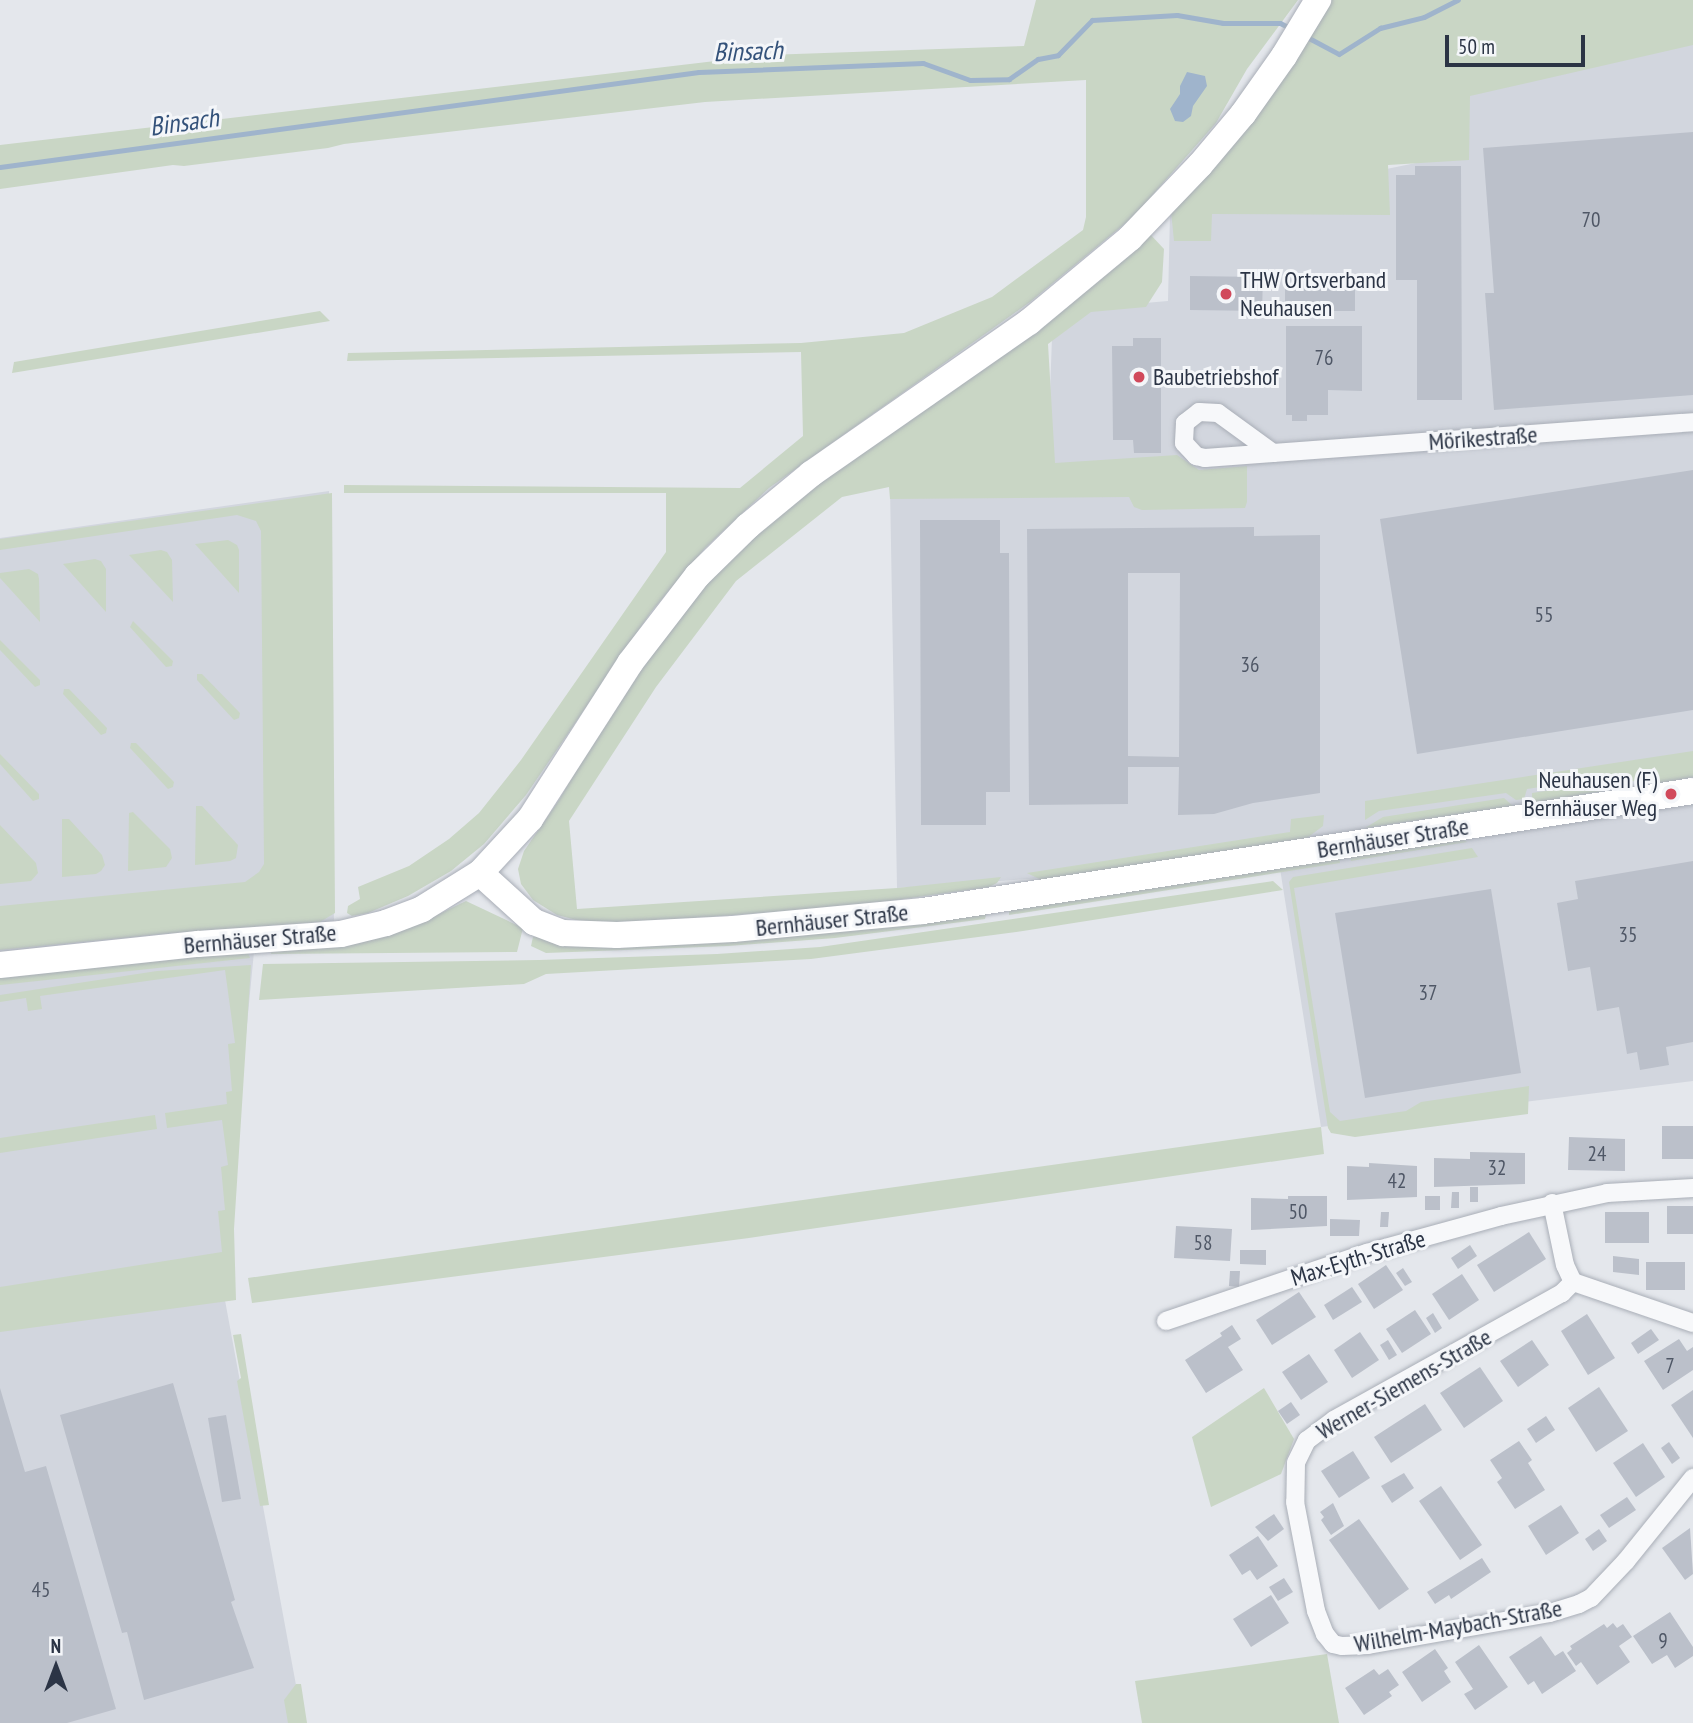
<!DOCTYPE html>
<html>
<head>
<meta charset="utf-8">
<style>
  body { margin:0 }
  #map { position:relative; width:1693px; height:1723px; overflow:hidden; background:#e4e7ec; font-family:"PT Sans Narrow",sans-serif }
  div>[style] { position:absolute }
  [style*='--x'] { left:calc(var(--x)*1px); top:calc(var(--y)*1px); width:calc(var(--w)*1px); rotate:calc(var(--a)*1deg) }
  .built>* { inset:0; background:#d2d6de }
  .green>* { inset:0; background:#c9d6c5 }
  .water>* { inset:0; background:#9fb4cc }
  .stream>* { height:5px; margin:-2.5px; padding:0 2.5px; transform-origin:2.5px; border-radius:2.5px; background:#9fb4cc }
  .building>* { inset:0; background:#bbc0ca }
  .roads { filter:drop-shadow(0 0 2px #a9aeb7) drop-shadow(0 0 2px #a9aeb7) }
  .street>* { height:18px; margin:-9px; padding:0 9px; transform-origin:9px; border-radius:9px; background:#f7f8fa }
  .secondary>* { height:26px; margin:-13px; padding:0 13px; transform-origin:13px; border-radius:13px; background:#fff }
  .dots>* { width:19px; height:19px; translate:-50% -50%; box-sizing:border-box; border:4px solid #f4f6f9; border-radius:50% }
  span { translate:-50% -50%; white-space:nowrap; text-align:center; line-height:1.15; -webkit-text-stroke:6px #f4f6f9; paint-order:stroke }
  .number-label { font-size:21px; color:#4f5766 }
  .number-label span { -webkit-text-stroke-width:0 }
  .poi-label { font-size:24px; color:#2b3445 }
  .left { translate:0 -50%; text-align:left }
  .right { translate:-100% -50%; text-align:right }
  .street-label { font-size:24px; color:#2b3445 }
  .water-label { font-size:26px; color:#34527a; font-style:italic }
  .north { position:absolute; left:21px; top:1632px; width:70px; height:70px; -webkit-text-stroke:5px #f4f6f9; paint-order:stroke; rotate:0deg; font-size:19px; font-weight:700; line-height:28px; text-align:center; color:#2b3445 }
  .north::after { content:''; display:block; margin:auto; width:24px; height:32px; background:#2b3445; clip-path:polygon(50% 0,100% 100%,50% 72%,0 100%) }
  .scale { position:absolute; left:1445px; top:35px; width:140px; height:32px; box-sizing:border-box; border:4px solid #2b3445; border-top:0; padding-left:9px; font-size:21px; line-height:24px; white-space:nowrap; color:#2b3445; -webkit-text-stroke:5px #f4f6f9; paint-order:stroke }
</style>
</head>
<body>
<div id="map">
  <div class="built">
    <div style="clip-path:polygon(1693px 13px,1693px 1081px,1321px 1127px,1278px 856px,1217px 866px,897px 888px,890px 487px,1047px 473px,1053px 311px,1168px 301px,1170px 213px,1460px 154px,1453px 95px)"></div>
    <div style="clip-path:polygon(329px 491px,334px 924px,256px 931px,222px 1284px,303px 1723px,0 1723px,0 538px)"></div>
  </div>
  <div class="green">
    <div style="clip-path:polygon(1036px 0,1298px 0,1247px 69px,1216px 123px,1133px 217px,1030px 302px,769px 488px,705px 548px,651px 612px,526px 795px,484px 844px,451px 871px,408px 896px,368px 913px,352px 916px,347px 913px,348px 906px,360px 899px,358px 887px,409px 866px,449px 839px,479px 813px,521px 760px,666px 552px,666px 493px,344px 493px,344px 485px,740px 488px,803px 436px,801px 352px,347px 361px,348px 353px,801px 343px,904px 333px,992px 297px,1083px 230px,1086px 217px,1086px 80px,705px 102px,344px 144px,328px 148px,184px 166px,173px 165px,0 189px,0 145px,767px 55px,1024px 46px)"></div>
    <div style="clip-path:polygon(1329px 0,1693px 0,1693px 45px,1470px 96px,1469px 160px,1388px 165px,1390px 215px,1212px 214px,1211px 241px,1174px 241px,1171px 211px)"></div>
    <div style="clip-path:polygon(1149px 233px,1164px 249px,1162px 282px,1146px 307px,1091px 312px,1048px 344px,1055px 463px,1177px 455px,1199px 470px,1247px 466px,1247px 502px,1245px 508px,1142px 510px,1134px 507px,1129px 497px,890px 499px,889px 487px,842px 497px,736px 581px,656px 687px,569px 821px,577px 909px,897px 888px,1001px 877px,997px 883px,989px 887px,853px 906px,642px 922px,584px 922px,557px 915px,533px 900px,521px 884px,518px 869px,524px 851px,559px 800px,634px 671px,739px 545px,834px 466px)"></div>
    <div style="clip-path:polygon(320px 311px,330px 321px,12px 373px,14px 362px)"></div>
    <div style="clip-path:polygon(332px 493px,335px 913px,320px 922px,161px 934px,0 950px,0 906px,245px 882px,259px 872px,264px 864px,261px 531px,256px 521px,237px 515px,0 550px,0 539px)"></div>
    <div style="clip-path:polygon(228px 540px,237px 545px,239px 550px,239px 593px,195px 544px)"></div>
    <div style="clip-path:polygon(161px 550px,167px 552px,172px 560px,173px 602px,129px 555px)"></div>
    <div style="clip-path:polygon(95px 559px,101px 561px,106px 569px,106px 612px,63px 564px)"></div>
    <div style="clip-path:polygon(29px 569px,38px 574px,39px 579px,40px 622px,0 578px,0 573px)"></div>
    <div style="clip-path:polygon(133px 621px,173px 661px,172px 666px,166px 667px,130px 627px)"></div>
    <div style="clip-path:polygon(0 640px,40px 680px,40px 685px,35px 687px,0 650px)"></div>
    <div style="clip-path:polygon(197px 674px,202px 674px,240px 713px,239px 718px,234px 720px,197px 680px)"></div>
    <div style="clip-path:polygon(64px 689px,69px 689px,107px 728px,106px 733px,101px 735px,63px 694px)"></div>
    <div style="clip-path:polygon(131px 743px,136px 743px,174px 782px,173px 787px,168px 789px,130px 748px)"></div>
    <div style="clip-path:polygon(1693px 751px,1693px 777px,1655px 784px,1654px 778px,1615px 784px,1607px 777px,1527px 789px,1524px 799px,1516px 800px,1506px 793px,1379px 811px,1365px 820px,1365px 801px)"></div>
    <div style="clip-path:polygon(0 754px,39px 794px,39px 799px,33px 801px,0 764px)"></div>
    <div style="clip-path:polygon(1605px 782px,1609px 790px,1532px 803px,1532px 793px)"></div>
    <div style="clip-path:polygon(1504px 798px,1513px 806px,1365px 828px,1383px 817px)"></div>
    <div style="clip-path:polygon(196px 806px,202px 806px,238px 845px,236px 858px,230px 861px,195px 865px)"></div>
    <div style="clip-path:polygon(133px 812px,170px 849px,172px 858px,166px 867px,128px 871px,129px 813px)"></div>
    <div style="clip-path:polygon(1324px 815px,1323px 826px,1307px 838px,1041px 880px,1027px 873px,1290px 832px,1291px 819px)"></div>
    <div style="clip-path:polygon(62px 819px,69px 819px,102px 855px,105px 865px,101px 871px,96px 874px,62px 877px)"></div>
    <div style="clip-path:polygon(0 825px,36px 863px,38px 873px,31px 881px,0 884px)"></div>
    <div style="clip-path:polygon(1460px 838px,1467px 842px,1351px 861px,1349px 850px)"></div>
    <div style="clip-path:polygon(1472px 848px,1478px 857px,1294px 888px,1330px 1112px,1340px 1121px,1406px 1111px,1421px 1102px,1529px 1086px,1528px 1114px,1355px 1137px,1331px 1133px,1328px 1128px,1289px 882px,1293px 877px)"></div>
    <div style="clip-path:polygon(1338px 851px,1340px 863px,1009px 915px,1009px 907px)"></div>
    <div style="clip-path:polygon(1273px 881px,1283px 890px,1023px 931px,811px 959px,546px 974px,524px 984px,259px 1000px,263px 964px,539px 960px,717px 954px,820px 947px)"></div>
    <div style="clip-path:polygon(466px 901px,523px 928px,517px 952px,271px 954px,272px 945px,435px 916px)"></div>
    <div style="clip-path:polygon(987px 911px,985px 919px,835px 938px,728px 946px,546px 953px,531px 946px,533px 937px,537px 936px)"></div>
    <div style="clip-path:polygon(248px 953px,250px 958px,0 985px,0 976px,84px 965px)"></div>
    <div style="clip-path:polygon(251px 965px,234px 1229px,236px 1300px,0 1332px,0 1287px,222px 1252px,218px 1211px,225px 1210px,221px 1167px,228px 1165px,222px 1120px,167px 1128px,165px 1113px,227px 1104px,226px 1092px,232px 1091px,228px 1044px,235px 1043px,225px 970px,40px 996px,42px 1009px,28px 1011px,26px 998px,0 1002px,0 995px,157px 971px)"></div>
    <div style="clip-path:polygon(155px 1115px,157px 1129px,0 1153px,0 1138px)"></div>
    <div style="clip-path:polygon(1321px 1127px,1324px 1154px,749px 1238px,252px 1303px,248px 1278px)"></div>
    <div style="clip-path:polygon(241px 1334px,269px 1505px,260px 1506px,237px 1381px,241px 1378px,233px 1335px)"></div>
    <div style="clip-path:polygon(1264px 1388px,1294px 1439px,1281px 1474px,1211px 1507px,1192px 1437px)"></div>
    <div style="clip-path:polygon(1327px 1654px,1339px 1723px,1142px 1723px,1135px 1681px)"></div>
    <div style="clip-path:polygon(296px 1684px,301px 1684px,307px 1723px,288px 1723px,284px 1700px)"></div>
  </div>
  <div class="water">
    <div style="clip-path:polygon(1187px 72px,1205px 76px,1207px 86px,1193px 106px,1191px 116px,1183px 122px,1175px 121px,1170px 109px,1180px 94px,1180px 86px)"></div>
  </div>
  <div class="stream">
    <div style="--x:1305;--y:36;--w:38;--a:28"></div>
    <div style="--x:1339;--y:54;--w:49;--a:-32.4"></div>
    <div style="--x:1380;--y:28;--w:45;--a:-14"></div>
    <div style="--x:1424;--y:17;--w:38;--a:-27"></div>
    <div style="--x:0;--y:167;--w:705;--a:-7.74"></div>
    <div style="--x:699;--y:72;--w:224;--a:-2.3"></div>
    <div style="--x:923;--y:63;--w:50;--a:19.9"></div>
    <div style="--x:970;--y:80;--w:39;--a:-1"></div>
    <div style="--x:1009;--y:79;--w:35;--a:-35"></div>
    <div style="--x:1038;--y:59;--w:20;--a:-11"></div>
    <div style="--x:1058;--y:55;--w:49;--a:-45.8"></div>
    <div style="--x:1092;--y:20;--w:85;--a:-3.4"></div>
    <div style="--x:1177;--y:15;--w:47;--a:9.9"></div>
    <div style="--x:1223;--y:23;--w:57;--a:0"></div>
    <div style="--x:1280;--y:23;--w:11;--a:27"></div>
  </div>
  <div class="building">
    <div style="clip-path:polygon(1693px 132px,1693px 395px,1494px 410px,1485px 293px,1494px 293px,1483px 148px)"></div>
    <div style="clip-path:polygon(1415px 166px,1461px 166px,1462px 400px,1417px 400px,1417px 280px,1396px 280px,1396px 175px,1415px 175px)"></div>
    <div style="clip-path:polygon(1285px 275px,1355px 275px,1355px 311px,1285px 311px)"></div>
    <div style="clip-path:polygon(1190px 276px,1263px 277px,1262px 311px,1190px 310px)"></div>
    <div style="clip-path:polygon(1286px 326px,1362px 326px,1362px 391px,1328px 390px,1328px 415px,1307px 415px,1307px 421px,1292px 421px,1292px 415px,1286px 415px)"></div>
    <div style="clip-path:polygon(1133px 338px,1161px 338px,1161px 453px,1134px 453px,1133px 440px,1113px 440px,1112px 346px,1133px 346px)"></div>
    <div style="clip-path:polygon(1693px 470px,1693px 710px,1417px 754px,1380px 519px)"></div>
    <div style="clip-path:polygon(920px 520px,1000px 520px,1000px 553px,1009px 553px,1010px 792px,986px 792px,986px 825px,921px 825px)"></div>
    <div style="clip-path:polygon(evenodd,1254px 527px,1254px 536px,1320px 535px,1320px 793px,1253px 803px,1214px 814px,1178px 815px,1179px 767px,1128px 767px,1128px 804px,1029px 805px,1027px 529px,1254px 527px,1128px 573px,1180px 573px,1179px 757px,1128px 756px,1128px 573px)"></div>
    <div style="clip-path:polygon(1693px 861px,1693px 1042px,1666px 1047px,1669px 1065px,1640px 1070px,1637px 1052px,1627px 1054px,1619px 1007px,1597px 1011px,1590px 967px,1568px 971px,1557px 903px,1578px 899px,1575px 881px)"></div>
    <div style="clip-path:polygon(1491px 889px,1521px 1073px,1365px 1098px,1335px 913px)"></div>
    <div style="clip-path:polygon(1662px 1126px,1693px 1126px,1693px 1159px,1662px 1159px)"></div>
    <div style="clip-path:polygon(1569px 1137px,1625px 1139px,1625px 1171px,1568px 1170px)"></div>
    <div style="clip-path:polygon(1470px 1152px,1525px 1153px,1525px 1184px,1434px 1187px,1434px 1158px,1470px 1159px)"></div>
    <div style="clip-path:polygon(1369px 1163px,1417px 1166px,1417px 1197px,1347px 1200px,1347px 1166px,1369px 1167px)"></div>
    <div style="clip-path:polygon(1470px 1187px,1478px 1187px,1478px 1202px,1470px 1202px)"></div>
    <div style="clip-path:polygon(1452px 1192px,1459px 1192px,1459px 1208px,1451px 1208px)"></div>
    <div style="clip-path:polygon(1288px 1196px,1327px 1196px,1327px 1226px,1251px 1230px,1251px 1198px,1288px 1199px)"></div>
    <div style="clip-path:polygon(1425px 1196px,1440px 1196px,1440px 1210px,1425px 1210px)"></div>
    <div style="clip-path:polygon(1667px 1206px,1693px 1206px,1693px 1234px,1667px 1234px)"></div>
    <div style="clip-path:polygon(1381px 1212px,1389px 1212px,1388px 1227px,1380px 1227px)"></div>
    <div style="clip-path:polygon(1605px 1212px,1649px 1212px,1649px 1243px,1605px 1243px)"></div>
    <div style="clip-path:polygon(1330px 1219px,1360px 1220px,1359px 1236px,1330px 1236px)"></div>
    <div style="clip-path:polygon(1176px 1226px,1232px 1229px,1230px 1261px,1174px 1258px)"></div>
    <div style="clip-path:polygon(1529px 1232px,1546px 1259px,1494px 1292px,1477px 1265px)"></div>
    <div style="clip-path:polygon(1470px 1245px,1477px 1256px,1458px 1269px,1451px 1258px)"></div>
    <div style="clip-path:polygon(1240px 1250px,1266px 1250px,1266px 1265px,1240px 1264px)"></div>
    <div style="clip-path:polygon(1613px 1256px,1639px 1259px,1639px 1275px,1613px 1272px)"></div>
    <div style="clip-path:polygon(1646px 1262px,1685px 1262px,1685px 1290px,1646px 1290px)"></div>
    <div style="clip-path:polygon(1386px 1265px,1403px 1290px,1374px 1309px,1358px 1284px)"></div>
    <div style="clip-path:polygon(1403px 1268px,1412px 1282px,1405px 1286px,1396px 1273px)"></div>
    <div style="clip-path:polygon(1230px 1271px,1240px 1271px,1239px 1287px,1229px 1286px)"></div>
    <div style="clip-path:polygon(1462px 1274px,1479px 1300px,1449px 1320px,1432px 1294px)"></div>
    <div style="clip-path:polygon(1352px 1287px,1362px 1302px,1333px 1320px,1324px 1305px)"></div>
    <div style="clip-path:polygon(1299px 1292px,1316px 1317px,1272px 1345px,1256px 1320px)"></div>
    <div style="clip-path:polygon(1415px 1310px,1431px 1334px,1402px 1353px,1386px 1329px)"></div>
    <div style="clip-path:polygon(1433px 1313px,1442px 1328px,1435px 1333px,1426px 1318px)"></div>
    <div style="clip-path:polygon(1587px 1314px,1615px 1358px,1588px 1375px,1561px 1331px)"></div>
    <div style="clip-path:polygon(1232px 1325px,1241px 1339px,1228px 1347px,1243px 1370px,1206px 1393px,1185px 1360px,1222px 1336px,1220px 1333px)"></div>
    <div style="clip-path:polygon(1651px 1329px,1659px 1340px,1638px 1354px,1631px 1343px)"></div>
    <div style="clip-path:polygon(1360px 1332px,1379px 1360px,1352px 1378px,1334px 1350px)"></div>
    <div style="clip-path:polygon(1679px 1339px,1687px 1351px,1693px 1347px,1693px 1370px,1663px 1390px,1644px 1361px)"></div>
    <div style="clip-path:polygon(1388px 1340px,1397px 1355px,1389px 1360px,1380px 1345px)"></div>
    <div style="clip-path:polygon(1532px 1340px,1549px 1365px,1518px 1387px,1500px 1361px)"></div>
    <div style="clip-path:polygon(1309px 1354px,1328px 1382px,1301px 1400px,1282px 1372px)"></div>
    <div style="clip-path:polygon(1480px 1367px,1503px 1401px,1464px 1428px,1440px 1393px)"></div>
    <div style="clip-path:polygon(173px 1383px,235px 1600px,231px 1602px,254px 1668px,144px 1700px,127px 1632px,122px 1633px,60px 1415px)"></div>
    <div style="clip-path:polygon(1599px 1387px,1628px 1431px,1596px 1452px,1568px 1408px)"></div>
    <div style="clip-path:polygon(0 1388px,25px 1472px,46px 1466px,116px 1709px,67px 1723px,0 1723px)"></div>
    <div style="clip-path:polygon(1693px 1390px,1693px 1438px,1671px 1405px)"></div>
    <div style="clip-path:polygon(1291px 1402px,1300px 1415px,1287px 1424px,1278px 1411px)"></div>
    <div style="clip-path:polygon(1425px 1404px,1442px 1430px,1391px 1463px,1374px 1437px)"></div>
    <div style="clip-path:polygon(226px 1415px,241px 1499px,222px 1502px,208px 1418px)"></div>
    <div style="clip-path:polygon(1546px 1416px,1555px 1430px,1536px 1443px,1527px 1429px)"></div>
    <div style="clip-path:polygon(1519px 1441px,1532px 1460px,1528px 1463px,1545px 1490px,1515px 1509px,1497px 1482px,1502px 1478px,1490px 1460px)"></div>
    <div style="clip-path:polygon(1669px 1442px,1680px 1458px,1672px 1464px,1661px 1448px)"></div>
    <div style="clip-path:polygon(1643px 1443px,1665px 1477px,1636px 1497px,1613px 1463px)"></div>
    <div style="clip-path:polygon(1353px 1451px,1370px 1478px,1339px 1498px,1321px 1471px)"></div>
    <div style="clip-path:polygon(1404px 1473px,1414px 1488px,1392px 1503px,1381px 1486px)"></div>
    <div style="clip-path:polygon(1441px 1486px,1482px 1545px,1460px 1560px,1419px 1501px)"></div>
    <div style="clip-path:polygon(1627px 1497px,1636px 1510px,1609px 1528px,1600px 1515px)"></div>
    <div style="clip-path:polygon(1333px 1503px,1344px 1526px,1331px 1535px,1321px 1520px,1324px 1517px,1320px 1512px)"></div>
    <div style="clip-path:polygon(1561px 1505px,1579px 1533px,1546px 1555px,1528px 1526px)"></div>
    <div style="clip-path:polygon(1274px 1514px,1284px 1529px,1268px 1541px,1255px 1527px)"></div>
    <div style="clip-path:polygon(1359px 1519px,1409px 1589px,1379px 1610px,1329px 1540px)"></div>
    <div style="clip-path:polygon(1690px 1528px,1693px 1574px,1685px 1580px,1662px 1548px)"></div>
    <div style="clip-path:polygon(1599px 1529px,1607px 1541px,1593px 1551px,1585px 1539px)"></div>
    <div style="clip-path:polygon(1258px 1536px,1278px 1566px,1257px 1580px,1250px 1570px,1242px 1575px,1229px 1555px)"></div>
    <div style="clip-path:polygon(1482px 1558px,1491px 1572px,1451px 1599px,1449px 1595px,1435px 1604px,1427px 1592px)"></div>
    <div style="clip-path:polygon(1284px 1578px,1293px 1592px,1278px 1601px,1269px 1587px)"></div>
    <div style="clip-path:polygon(1271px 1595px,1289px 1623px,1251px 1647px,1233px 1619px)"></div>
    <div style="clip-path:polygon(1670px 1612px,1693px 1647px,1693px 1656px,1675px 1668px,1667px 1655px,1652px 1664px,1633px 1636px)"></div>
    <div style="clip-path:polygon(1613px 1623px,1617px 1628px,1623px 1624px,1632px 1637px,1619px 1646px,1630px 1662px,1597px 1685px,1581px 1662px,1576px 1666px,1567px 1653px,1572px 1649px,1570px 1646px,1604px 1624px,1607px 1628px)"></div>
    <div style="clip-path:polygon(1541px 1636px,1555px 1656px,1563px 1651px,1576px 1671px,1542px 1694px,1534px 1681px,1528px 1685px,1509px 1657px)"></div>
    <div style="clip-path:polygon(1479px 1645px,1508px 1687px,1475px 1710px,1464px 1694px,1473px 1689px,1455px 1662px)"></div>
    <div style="clip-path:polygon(1435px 1649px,1448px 1668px,1444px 1671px,1451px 1682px,1422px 1702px,1402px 1672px)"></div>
    <div style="clip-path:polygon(1374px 1669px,1379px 1675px,1388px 1669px,1399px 1685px,1389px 1692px,1392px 1696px,1364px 1715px,1345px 1688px)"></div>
  </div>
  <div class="roads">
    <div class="street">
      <div style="--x:1273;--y:453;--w:68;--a:-144"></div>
      <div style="--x:1218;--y:413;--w:19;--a:-177"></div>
      <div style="--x:1199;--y:412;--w:18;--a:142"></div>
      <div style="--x:1185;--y:423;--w:20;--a:93"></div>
      <div style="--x:1184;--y:443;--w:18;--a:47"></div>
      <div style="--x:1196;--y:456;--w:9;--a:13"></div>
      <div style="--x:1205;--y:458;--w:68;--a:-4.2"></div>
      <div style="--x:1273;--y:453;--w:421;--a:-4.2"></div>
      <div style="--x:1552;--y:1203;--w:63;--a:78.2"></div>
      <div style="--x:1565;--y:1265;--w:19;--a:65"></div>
      <div style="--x:1573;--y:1282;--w:16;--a:135"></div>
      <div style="--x:1562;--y:1293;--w:261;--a:150.9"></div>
      <div style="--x:1334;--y:1420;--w:34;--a:143"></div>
      <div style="--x:1307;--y:1440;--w:25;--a:116"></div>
      <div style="--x:1296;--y:1463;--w:39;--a:91"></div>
      <div style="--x:1295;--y:1502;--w:111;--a:79.1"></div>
      <div style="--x:1316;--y:1611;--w:25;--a:69"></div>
      <div style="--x:1325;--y:1634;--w:13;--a:51"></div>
      <div style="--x:1333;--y:1644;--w:9;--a:13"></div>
      <div style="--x:1342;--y:1646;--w:26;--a:-2"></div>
      <div style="--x:1368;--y:1645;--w:185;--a:-10"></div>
      <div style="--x:1550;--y:1613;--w:30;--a:-17"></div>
      <div style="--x:1579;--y:1604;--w:13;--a:-27"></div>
      <div style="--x:1591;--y:1598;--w:51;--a:-46.6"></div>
      <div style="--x:1626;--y:1561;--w:107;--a:-51.1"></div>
      <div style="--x:1573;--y:1282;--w:127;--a:18.9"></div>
      <div style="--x:1166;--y:1321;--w:212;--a:-18.7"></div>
      <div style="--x:1367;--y:1253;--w:139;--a:-15.4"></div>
      <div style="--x:1501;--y:1216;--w:108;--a:-12.2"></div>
      <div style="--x:1607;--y:1193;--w:86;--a:-3.3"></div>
    </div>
    <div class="secondary">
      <div style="--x:480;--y:873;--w:73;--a:42.2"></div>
      <div style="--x:534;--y:922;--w:31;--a:21"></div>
      <div style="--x:563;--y:933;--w:54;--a:2.1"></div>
      <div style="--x:617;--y:935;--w:116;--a:-3"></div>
      <div style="--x:733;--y:929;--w:191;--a:-5.4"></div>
      <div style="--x:923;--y:911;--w:779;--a:-8.86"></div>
      <div style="--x:0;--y:965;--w:199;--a:-6.1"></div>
      <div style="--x:198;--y:944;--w:143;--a:-4"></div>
      <div style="--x:341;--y:934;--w:46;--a:-13.7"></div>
      <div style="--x:386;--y:923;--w:39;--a:-21"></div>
      <div style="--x:422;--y:909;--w:68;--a:-31.8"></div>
      <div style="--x:480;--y:873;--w:74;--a:-47.2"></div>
      <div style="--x:530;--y:819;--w:185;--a:-57.3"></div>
      <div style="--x:630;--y:663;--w:110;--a:-52.4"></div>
      <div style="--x:697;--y:576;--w:71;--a:-44.4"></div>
      <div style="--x:748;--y:526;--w:82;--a:-39.5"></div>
      <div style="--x:811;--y:474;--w:266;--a:-34.9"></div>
      <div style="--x:1029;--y:322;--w:131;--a:-39.7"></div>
      <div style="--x:1130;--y:238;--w:101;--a:-46.2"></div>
      <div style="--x:1200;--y:165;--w:67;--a:-49.9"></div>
      <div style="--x:1243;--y:114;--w:71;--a:-54.7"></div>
      <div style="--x:1284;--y:56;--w:66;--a:-58.7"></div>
    </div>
  </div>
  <div class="dots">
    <div style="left:1226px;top:294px;background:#d1495b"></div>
    <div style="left:1139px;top:377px;background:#d1495b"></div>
    <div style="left:1671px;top:794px;background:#d1495b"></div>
  </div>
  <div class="number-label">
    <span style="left:1591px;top:220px">70</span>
    <span style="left:1324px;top:358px">76</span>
    <span style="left:1544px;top:615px">55</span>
    <span style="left:1250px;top:665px">36</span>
    <span style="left:1628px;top:935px">35</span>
    <span style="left:1428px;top:993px">37</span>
    <span style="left:1597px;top:1154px">24</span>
    <span style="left:1497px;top:1168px">32</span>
    <span style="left:1397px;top:1181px">42</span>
    <span style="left:1298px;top:1212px">50</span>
    <span style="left:1203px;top:1243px">58</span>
    <span style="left:1670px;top:1366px">7</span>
    <span style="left:41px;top:1590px">45</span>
    <span style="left:1663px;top:1641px">9</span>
  </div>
  <div class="poi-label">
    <span class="left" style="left:1240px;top:294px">THW Ortsverband<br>Neuhausen</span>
    <span class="left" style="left:1153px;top:377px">Baubetriebshof</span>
    <span class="right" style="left:1657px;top:794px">Neuhausen (F)<br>Bernhäuser Weg</span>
  </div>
  <div class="street-label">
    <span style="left:1483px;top:438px;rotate:-4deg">Mörikestraße</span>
    <span style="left:1393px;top:838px;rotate:-9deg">Bernhäuser Straße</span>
    <span style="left:832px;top:920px;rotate:-6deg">Bernhäuser Straße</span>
    <span style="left:260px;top:939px;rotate:-5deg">Bernhäuser Straße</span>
    <span style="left:1358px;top:1258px;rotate:-17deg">Max-Eyth-Straße</span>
    <span style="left:1404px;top:1384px;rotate:-30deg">Werner-Siemens-Straße</span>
    <span style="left:1458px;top:1626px;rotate:-10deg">Wilhelm-Maybach-Straße</span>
  </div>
  <div class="water-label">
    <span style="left:748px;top:51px;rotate:-2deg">Binsach</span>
    <span style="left:184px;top:122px;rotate:-8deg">Binsach</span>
  </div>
  <div class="north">N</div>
  <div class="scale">50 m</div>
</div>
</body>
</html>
